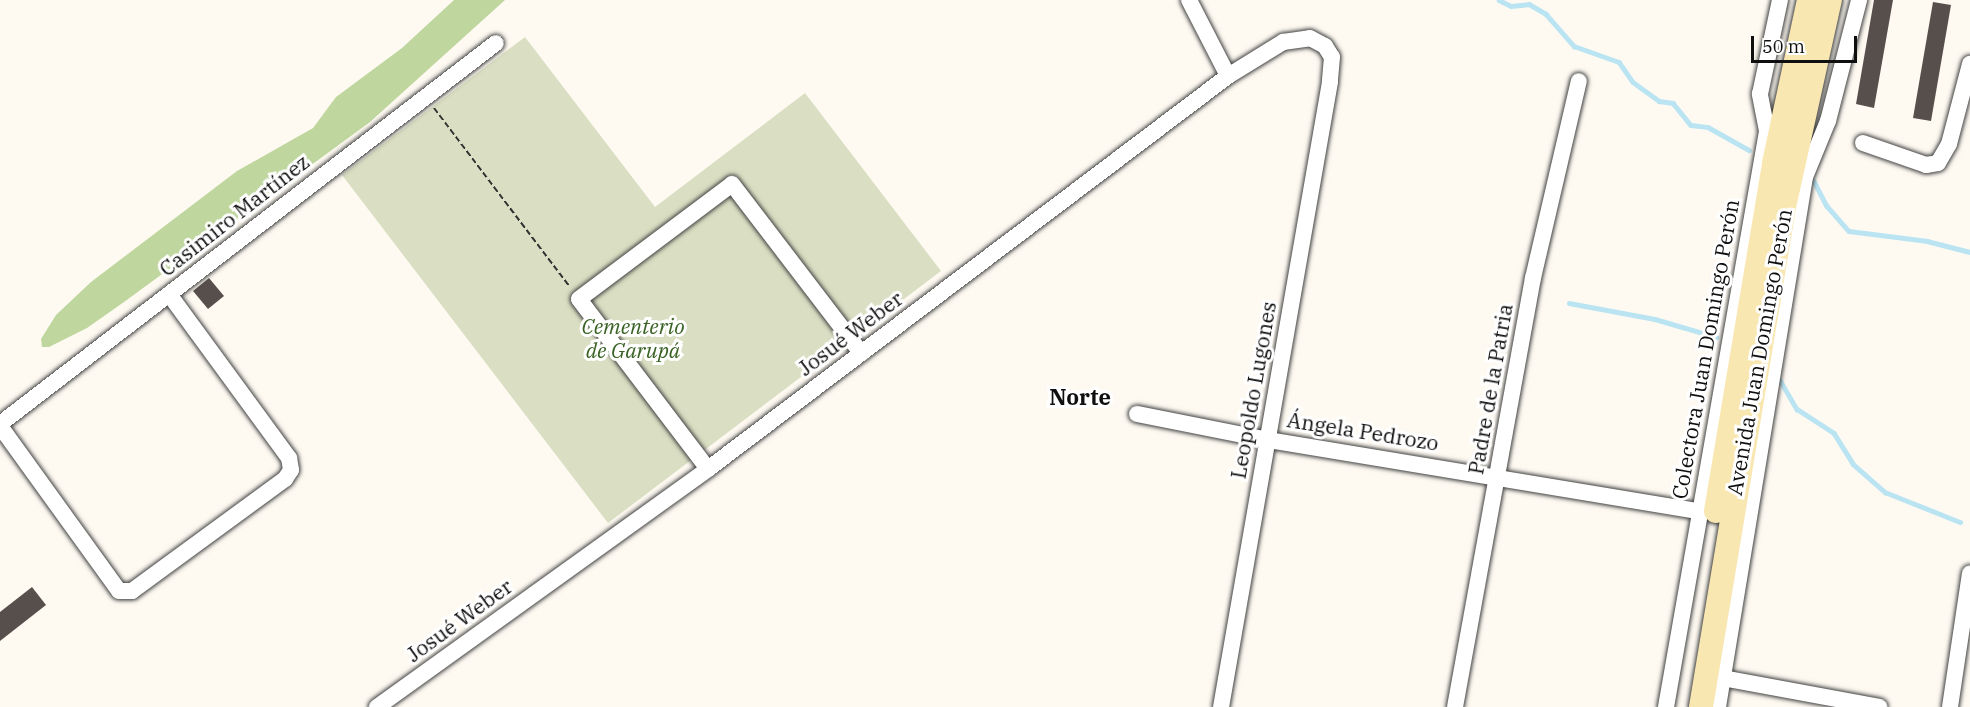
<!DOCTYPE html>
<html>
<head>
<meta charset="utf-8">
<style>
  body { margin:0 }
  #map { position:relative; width:1970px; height:707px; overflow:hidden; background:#fefaf2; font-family:"IBM Plex Serif",serif }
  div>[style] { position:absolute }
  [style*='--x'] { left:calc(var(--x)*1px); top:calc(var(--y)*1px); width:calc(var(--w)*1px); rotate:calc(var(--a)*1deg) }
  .forest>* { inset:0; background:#bfd69e }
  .cemetery>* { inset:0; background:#dadfc3 }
  .stream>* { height:4.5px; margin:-2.25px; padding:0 2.25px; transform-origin:2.25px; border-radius:2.25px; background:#bae4f2 }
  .building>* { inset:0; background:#574f4c }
  .path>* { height:2px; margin-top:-1px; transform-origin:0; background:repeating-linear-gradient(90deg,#313131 0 6px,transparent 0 9px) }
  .roads { filter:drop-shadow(0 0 2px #424242) drop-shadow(0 0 2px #424242) }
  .minor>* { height:16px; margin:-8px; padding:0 8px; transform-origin:8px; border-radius:8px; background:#fff }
  .secondary>* { height:24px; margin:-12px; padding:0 12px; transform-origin:12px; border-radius:12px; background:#f9e7b2 }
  span { translate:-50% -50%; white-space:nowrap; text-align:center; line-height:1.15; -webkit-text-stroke:6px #fff; paint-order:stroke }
  .street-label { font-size:21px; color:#0f0f0f }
  .park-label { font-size:21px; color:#396224; font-style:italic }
  .neighbourhood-label { font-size:22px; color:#0f0f0f; font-weight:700 }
  .scale { position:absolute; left:1751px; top:36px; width:106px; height:27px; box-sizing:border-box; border:3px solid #0f0f0f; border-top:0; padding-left:8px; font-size:18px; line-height:21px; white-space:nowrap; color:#0f0f0f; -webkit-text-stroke:4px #fff; paint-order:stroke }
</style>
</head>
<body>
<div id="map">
  <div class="forest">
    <div style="clip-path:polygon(454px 0,505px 0,370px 122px,124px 302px,87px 328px,49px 347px,42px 347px,41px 339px,56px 315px,91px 282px,237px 171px,313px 128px,336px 97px,402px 48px)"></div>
  </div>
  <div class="cemetery">
    <div style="clip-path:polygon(525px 37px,655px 207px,805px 93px,941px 271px,608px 523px,342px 175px)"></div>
  </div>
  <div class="stream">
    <div style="--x:1499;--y:0;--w:13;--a:27"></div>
    <div style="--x:1511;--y:6;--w:18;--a:-6"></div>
    <div style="--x:1529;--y:4;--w:20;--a:30"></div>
    <div style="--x:1546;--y:14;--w:43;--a:48.8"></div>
    <div style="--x:1574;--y:46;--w:48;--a:19.6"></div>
    <div style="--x:1619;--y:62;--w:24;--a:55"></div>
    <div style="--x:1633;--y:82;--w:32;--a:36"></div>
    <div style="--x:1659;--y:101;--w:14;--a:8"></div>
    <div style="--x:1673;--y:103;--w:28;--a:51"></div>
    <div style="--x:1691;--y:125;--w:17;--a:7"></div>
    <div style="--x:1708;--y:127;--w:47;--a:29.3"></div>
    <div style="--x:1814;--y:181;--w:28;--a:63"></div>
    <div style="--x:1827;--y:206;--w:33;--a:49"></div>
    <div style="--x:1849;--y:231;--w:79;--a:7.3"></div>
    <div style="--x:1927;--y:241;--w:44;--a:14.3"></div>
    <div style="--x:1569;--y:303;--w:87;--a:10.5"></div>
    <div style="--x:1655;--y:319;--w:64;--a:16.4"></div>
    <div style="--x:1780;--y:380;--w:34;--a:60"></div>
    <div style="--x:1797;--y:409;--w:44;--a:33"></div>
    <div style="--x:1834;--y:433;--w:36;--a:58"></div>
    <div style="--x:1853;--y:464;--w:43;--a:41.2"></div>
    <div style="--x:1885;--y:492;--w:81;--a:21.8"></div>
  </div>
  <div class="building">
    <div style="clip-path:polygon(1874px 0,1893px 0,1874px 108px,1856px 104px)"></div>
    <div style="clip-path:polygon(1933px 2px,1951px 5px,1931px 121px,1913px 118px)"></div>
    <div style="clip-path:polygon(209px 278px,224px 296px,208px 309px,193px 291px)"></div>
    <div style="clip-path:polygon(32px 587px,46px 605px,0 641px,0 612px)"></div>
  </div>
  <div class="path">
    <div style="--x:434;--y:108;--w:225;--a:52.8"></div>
  </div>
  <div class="roads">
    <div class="minor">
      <div style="--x:1189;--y:0;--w:85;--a:62.8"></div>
      <div style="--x:1863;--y:143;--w:67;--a:19.2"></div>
      <div style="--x:1926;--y:165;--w:12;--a:-9"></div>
      <div style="--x:1938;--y:163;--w:22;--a:-60"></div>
      <div style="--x:1949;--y:144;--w:83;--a:-75.3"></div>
      <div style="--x:1137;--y:414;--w:134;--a:11.2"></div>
      <div style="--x:1268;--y:440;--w:437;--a:9.4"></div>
      <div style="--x:0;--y:424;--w:625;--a:-37.53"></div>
      <div style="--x:0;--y:426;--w:203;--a:54.2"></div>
      <div style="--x:119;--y:591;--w:13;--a:0"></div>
      <div style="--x:132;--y:591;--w:190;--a:-36.2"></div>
      <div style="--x:285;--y:479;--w:11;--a:-56"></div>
      <div style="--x:291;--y:470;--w:12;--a:-99"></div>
      <div style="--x:289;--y:458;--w:203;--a:-126.2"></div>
      <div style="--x:708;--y:469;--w:213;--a:-127.2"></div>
      <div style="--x:579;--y:299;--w:191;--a:-36.9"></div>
      <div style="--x:732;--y:184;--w:213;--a:52.6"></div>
      <div style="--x:1723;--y:678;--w:159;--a:10.5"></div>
      <div style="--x:377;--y:707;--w:408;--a:-35.7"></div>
      <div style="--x:708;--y:469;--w:652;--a:-37.08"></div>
      <div style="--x:1228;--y:76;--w:65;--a:-31.7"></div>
      <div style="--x:1283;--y:42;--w:27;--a:-8"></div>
      <div style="--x:1310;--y:38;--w:17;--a:28"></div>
      <div style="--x:1325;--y:46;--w:13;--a:58"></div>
      <div style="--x:1332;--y:57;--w:25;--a:95"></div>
      <div style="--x:1330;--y:82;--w:634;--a:99.89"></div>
      <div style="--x:1455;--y:707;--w:436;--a:-79.7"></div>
      <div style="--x:1533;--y:278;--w:202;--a:-76.9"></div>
      <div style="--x:1666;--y:707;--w:585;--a:-80.05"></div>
      <div style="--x:1767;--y:131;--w:38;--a:-101"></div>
      <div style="--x:1760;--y:94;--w:96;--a:-78"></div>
      <div style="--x:1718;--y:707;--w:537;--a:-80.68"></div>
      <div style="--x:1805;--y:177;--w:61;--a:-67.7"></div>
      <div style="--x:1828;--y:121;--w:125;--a:-75.6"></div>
      <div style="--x:1950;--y:707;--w:135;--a:-81.5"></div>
    </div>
    <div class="secondary">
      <div style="--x:1716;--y:511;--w:353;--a:-80.5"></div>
      <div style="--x:1774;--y:163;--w:167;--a:-77.9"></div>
      <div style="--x:1701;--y:707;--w:507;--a:-80.57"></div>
      <div style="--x:1784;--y:207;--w:212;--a:-77.5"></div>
    </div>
  </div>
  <div class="street-label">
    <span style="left:234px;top:215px;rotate:-38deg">Casimiro Martínez</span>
    <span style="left:850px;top:333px;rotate:-37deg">Josué Weber</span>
    <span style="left:1705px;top:349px;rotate:-80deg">Colectora Juan Domingo Perón</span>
    <span style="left:1759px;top:352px;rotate:-80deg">Avenida Juan Domingo Perón</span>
    <span style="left:1490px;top:389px;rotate:-80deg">Padre de la Patria</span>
    <span style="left:1253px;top:390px;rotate:-80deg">Leopoldo Lugones</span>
    <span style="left:1363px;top:431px;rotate:9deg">Ángela Pedrozo</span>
    <span style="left:459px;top:620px;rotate:-36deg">Josué Weber</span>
  </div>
  <div class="park-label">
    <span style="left:633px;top:338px">Cementerio<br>de Garupá</span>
  </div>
  <div class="neighbourhood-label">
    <span style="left:1080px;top:397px">Norte</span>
  </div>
  <div class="scale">50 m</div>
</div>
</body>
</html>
